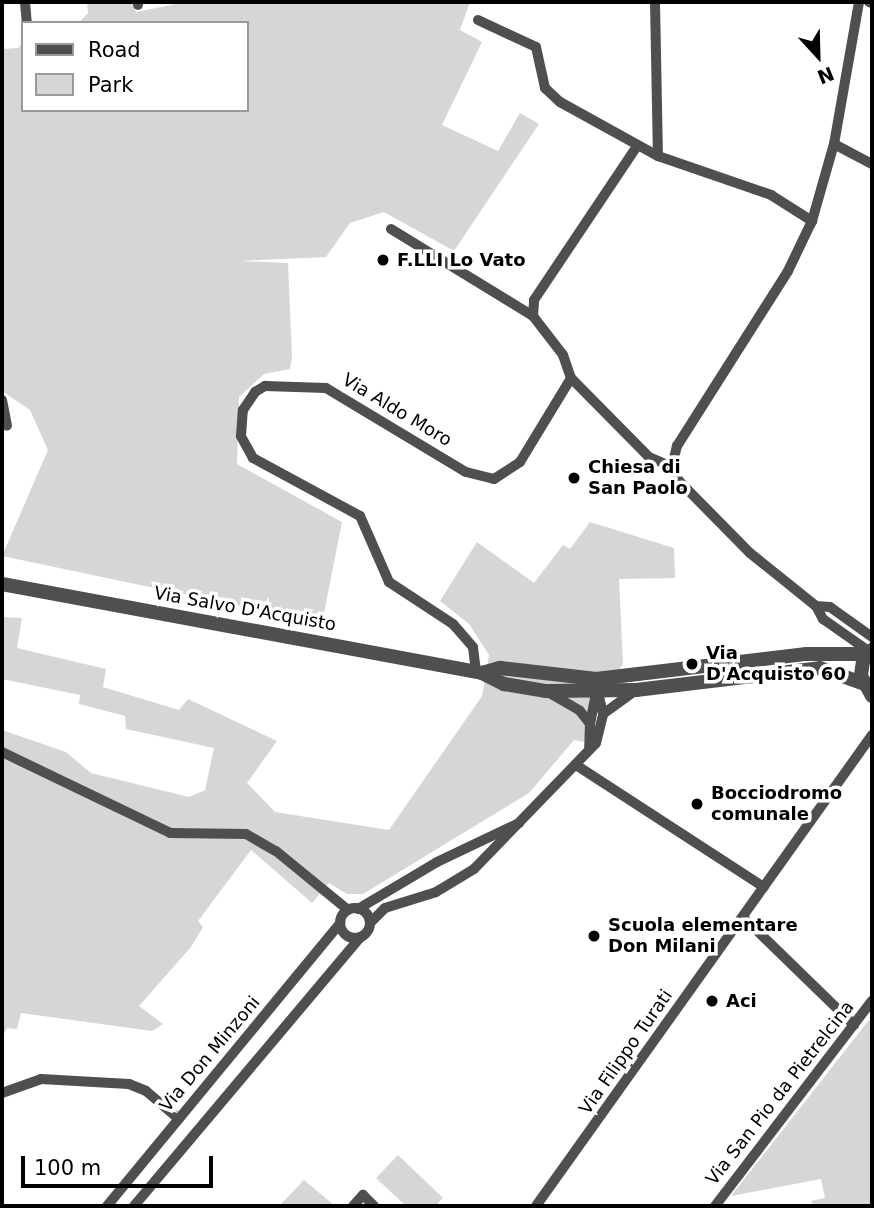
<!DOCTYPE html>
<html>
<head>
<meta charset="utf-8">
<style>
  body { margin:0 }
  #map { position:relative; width:874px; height:1208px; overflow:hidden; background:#fff; font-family:"DejaVu Sans",sans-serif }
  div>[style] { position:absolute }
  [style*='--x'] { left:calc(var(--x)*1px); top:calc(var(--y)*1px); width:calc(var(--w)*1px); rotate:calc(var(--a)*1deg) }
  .green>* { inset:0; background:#d6d6d6 }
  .minor>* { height:10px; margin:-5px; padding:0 5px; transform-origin:5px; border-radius:5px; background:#4f4f4f }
  .minor>.ring { margin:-5px; padding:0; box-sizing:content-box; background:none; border:10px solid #4f4f4f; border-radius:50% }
  .tertiary>* { height:14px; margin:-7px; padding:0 7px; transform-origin:7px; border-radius:7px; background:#4f4f4f }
  .dots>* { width:19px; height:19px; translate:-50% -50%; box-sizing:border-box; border:4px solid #fff; border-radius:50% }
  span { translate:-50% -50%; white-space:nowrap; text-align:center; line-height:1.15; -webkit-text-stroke:7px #fff; paint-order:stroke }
  .poi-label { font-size:18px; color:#000; font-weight:700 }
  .left { translate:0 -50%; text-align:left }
  .street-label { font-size:18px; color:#000 }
  .frame { position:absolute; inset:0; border:4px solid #000; pointer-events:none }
  .legend { position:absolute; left:21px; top:21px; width:228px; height:91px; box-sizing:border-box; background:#fff; border:2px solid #999; margin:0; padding:9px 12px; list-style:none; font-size:21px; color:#000 }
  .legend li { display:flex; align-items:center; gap:14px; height:35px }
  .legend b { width:35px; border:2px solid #999 }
  .north { position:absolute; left:783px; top:21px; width:70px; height:70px; -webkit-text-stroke:5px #fff; paint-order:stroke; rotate:158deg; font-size:19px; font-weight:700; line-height:28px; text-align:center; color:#000 }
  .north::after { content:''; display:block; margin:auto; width:24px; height:32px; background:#000; clip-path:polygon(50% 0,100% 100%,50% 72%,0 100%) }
  .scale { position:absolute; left:21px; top:1156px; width:192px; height:32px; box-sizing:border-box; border:4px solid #000; border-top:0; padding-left:9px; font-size:21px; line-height:24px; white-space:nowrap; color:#000; -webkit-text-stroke:5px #fff; paint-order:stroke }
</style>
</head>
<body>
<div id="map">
  <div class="green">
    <div style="clip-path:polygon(87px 2px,131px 2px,136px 12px,186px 2px,470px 2px,460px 30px,482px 42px,442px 125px,498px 151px,520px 113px,539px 124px,454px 251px,384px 212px,350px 223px,326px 257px,240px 261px,288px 263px,292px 356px,290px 369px,264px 374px,239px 397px,237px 464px,342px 522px,322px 623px,2px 556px,48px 450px,30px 410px,2px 391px,2px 49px,18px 48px,23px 42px,23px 110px,247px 110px,247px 23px,79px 23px,88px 13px)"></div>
    <div style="clip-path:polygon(590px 522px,674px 548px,675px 578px,619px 579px,623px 663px,583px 742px,574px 740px,529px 793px,363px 894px,347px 894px,329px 883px,312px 903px,251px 850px,198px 921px,203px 927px,191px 947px,139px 1006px,163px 1024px,152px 1031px,21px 1013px,17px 1029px,7px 1028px,2px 1038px,2px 730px,66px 752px,91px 773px,189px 797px,205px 790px,214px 748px,126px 729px,125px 716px,79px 704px,80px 695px,2px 679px,3px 617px,22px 618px,17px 648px,106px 669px,103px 687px,179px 710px,188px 699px,277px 741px,247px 783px,275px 812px,389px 830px,482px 696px,489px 655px,469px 624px,440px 601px,477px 542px,534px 583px,563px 545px,570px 549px)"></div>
    <div style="clip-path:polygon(869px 1020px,872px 1023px,872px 1206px,813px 1206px,811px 1201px,825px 1198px,821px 1179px,731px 1196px)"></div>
    <div style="clip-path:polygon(398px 1155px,443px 1198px,435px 1206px,406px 1206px,376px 1178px)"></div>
    <div style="clip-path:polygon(304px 1180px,335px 1206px,279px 1206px)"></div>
  </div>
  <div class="minor">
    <div style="--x:25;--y:2;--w:21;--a:85"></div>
    <div style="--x:138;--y:2;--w:3;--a:90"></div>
    <div style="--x:655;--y:2;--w:154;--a:88.9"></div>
    <div style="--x:869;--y:2;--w:3;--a:18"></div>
    <div style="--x:478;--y:20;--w:64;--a:25"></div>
    <div style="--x:536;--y:47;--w:42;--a:77.6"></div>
    <div style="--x:545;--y:88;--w:21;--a:43"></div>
    <div style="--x:560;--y:102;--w:112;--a:28.9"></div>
    <div style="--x:658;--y:156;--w:120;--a:19"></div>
    <div style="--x:771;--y:195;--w:49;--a:32.4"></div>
    <div style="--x:834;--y:144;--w:43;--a:27.8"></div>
    <div style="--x:391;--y:229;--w:167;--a:31.5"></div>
    <div style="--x:533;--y:316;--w:49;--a:52.4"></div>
    <div style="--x:563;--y:355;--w:24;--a:71"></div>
    <div style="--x:571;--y:378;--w:111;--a:45.4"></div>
    <div style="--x:649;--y:457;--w:25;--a:23"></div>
    <div style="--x:672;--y:467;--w:16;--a:63"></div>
    <div style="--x:679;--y:481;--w:101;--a:45.4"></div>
    <div style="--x:750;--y:553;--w:85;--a:38.8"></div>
    <div style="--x:816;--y:606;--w:15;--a:62"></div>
    <div style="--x:823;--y:619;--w:57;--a:35.1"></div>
    <div style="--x:533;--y:316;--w:16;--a:-86"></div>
    <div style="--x:534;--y:300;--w:185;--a:-56.2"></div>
    <div style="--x:2;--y:400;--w:26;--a:79"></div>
    <div style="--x:672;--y:467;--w:22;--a:-77"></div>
    <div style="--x:677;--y:446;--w:207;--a:-57.6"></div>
    <div style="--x:788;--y:271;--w:55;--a:-64.4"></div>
    <div style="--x:812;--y:221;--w:80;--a:-74.1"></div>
    <div style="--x:834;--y:144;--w:144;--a:-80"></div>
    <div style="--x:816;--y:606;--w:14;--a:4"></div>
    <div style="--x:830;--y:607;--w:52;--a:35.5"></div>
    <div style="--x:476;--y:672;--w:25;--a:-97"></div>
    <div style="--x:473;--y:647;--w:30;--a:-131"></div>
    <div style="--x:453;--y:624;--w:77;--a:-146.7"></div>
    <div style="--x:389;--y:582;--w:72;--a:-113.7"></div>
    <div style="--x:360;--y:516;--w:122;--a:-151.5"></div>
    <div style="--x:253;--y:458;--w:25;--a:-119"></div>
    <div style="--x:241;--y:436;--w:26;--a:-86"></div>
    <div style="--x:243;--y:410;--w:22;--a:-56"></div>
    <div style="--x:255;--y:392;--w:12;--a:-31"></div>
    <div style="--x:265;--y:386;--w:61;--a:1.9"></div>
    <div style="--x:326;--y:388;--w:163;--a:31"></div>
    <div style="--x:466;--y:472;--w:29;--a:14"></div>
    <div style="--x:494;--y:479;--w:31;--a:-33"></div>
    <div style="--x:520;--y:462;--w:98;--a:-58.7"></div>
    <div style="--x:596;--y:685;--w:30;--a:76"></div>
    <div style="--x:546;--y:691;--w:39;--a:30"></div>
    <div style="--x:580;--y:711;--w:16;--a:52"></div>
    <div style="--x:590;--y:724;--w:26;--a:92"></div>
    <div style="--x:590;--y:724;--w:32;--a:-79"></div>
    <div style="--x:2;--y:752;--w:187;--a:25.7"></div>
    <div style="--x:170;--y:833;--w:76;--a:0.8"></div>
    <div style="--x:246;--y:834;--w:34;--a:30"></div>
    <div style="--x:276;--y:851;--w:93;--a:39.3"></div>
    <div style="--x:576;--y:765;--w:224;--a:33"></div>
    <div class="ring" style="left:340px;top:908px;width:20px;height:20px"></div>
    <div style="--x:358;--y:909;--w:92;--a:-30.7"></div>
    <div style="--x:437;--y:862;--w:91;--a:-25.4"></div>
    <div style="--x:743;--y:917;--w:155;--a:44.2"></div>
    <div style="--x:370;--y:923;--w:21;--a:-45"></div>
    <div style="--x:385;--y:908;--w:53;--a:-17.4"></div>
    <div style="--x:436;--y:892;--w:44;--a:-31.2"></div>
    <div style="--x:474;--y:869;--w:175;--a:-45.9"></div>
    <div style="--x:596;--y:743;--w:30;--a:-76"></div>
    <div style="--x:603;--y:714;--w:41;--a:-36"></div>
    <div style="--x:2;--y:1093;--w:41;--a:-19.7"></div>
    <div style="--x:41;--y:1079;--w:88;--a:3.3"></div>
    <div style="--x:129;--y:1084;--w:18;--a:22"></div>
    <div style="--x:146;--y:1091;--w:43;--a:40.3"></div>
    <div style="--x:107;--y:1206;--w:367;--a:-50.5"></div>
    <div style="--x:134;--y:1206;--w:351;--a:-49.9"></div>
    <div style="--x:353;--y:1206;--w:15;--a:-48"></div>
    <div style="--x:363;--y:1195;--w:16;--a:45"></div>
    <div style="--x:536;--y:1206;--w:579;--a:-54.5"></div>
    <div style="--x:715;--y:1206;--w:258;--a:-52.6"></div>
  </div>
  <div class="tertiary">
    <div style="--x:2;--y:584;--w:488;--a:10.5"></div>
    <div style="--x:482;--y:673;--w:25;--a:27"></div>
    <div style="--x:504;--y:684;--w:43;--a:9.5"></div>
    <div style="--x:546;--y:691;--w:90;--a:-0.6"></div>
    <div style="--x:636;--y:690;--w:185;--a:-6.8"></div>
    <div style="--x:820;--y:668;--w:45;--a:19.7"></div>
    <div style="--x:872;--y:650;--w:14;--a:129"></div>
    <div style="--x:863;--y:661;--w:15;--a:98"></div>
    <div style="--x:861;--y:676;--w:23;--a:61"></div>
    <div style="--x:482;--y:673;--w:19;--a:-16"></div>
    <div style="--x:500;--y:668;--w:97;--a:6.5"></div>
    <div style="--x:596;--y:679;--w:212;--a:-6.8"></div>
    <div style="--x:807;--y:654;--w:61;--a:0"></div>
  </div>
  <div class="dots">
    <div style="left:383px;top:260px;background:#000"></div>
    <div style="left:574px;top:478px;background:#000"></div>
    <div style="left:692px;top:664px;background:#000"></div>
    <div style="left:697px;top:804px;background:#000"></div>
    <div style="left:594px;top:936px;background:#000"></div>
    <div style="left:712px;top:1001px;background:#000"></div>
  </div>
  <div class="poi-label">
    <span class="left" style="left:397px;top:260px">F.LLI Lo Vato</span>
    <span class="left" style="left:588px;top:478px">Chiesa di<br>San Paolo</span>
    <span class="left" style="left:706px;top:664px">Via<br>D'Acquisto 60</span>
    <span class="left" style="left:711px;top:804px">Bocciodromo<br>comunale</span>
    <span class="left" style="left:608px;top:936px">Scuola elementare<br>Don Milani</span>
    <span class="left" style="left:726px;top:1001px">Aci</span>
  </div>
  <div class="street-label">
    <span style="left:397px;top:410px;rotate:31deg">Via Aldo Moro</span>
    <span style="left:245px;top:609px;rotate:10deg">Via Salvo D'Acquisto</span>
    <span style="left:626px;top:1052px;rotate:-55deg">Via Filippo Turati</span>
    <span style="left:210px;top:1054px;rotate:-50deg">Via Don Minzoni</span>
    <span style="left:780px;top:1093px;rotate:-52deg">Via San Pio da Pietrelcina</span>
  </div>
  <div class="frame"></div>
  <ul class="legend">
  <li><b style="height:9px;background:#4f4f4f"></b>Road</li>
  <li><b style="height:19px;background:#d6d6d6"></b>Park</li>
  </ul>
  <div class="north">N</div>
  <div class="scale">100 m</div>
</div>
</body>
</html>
